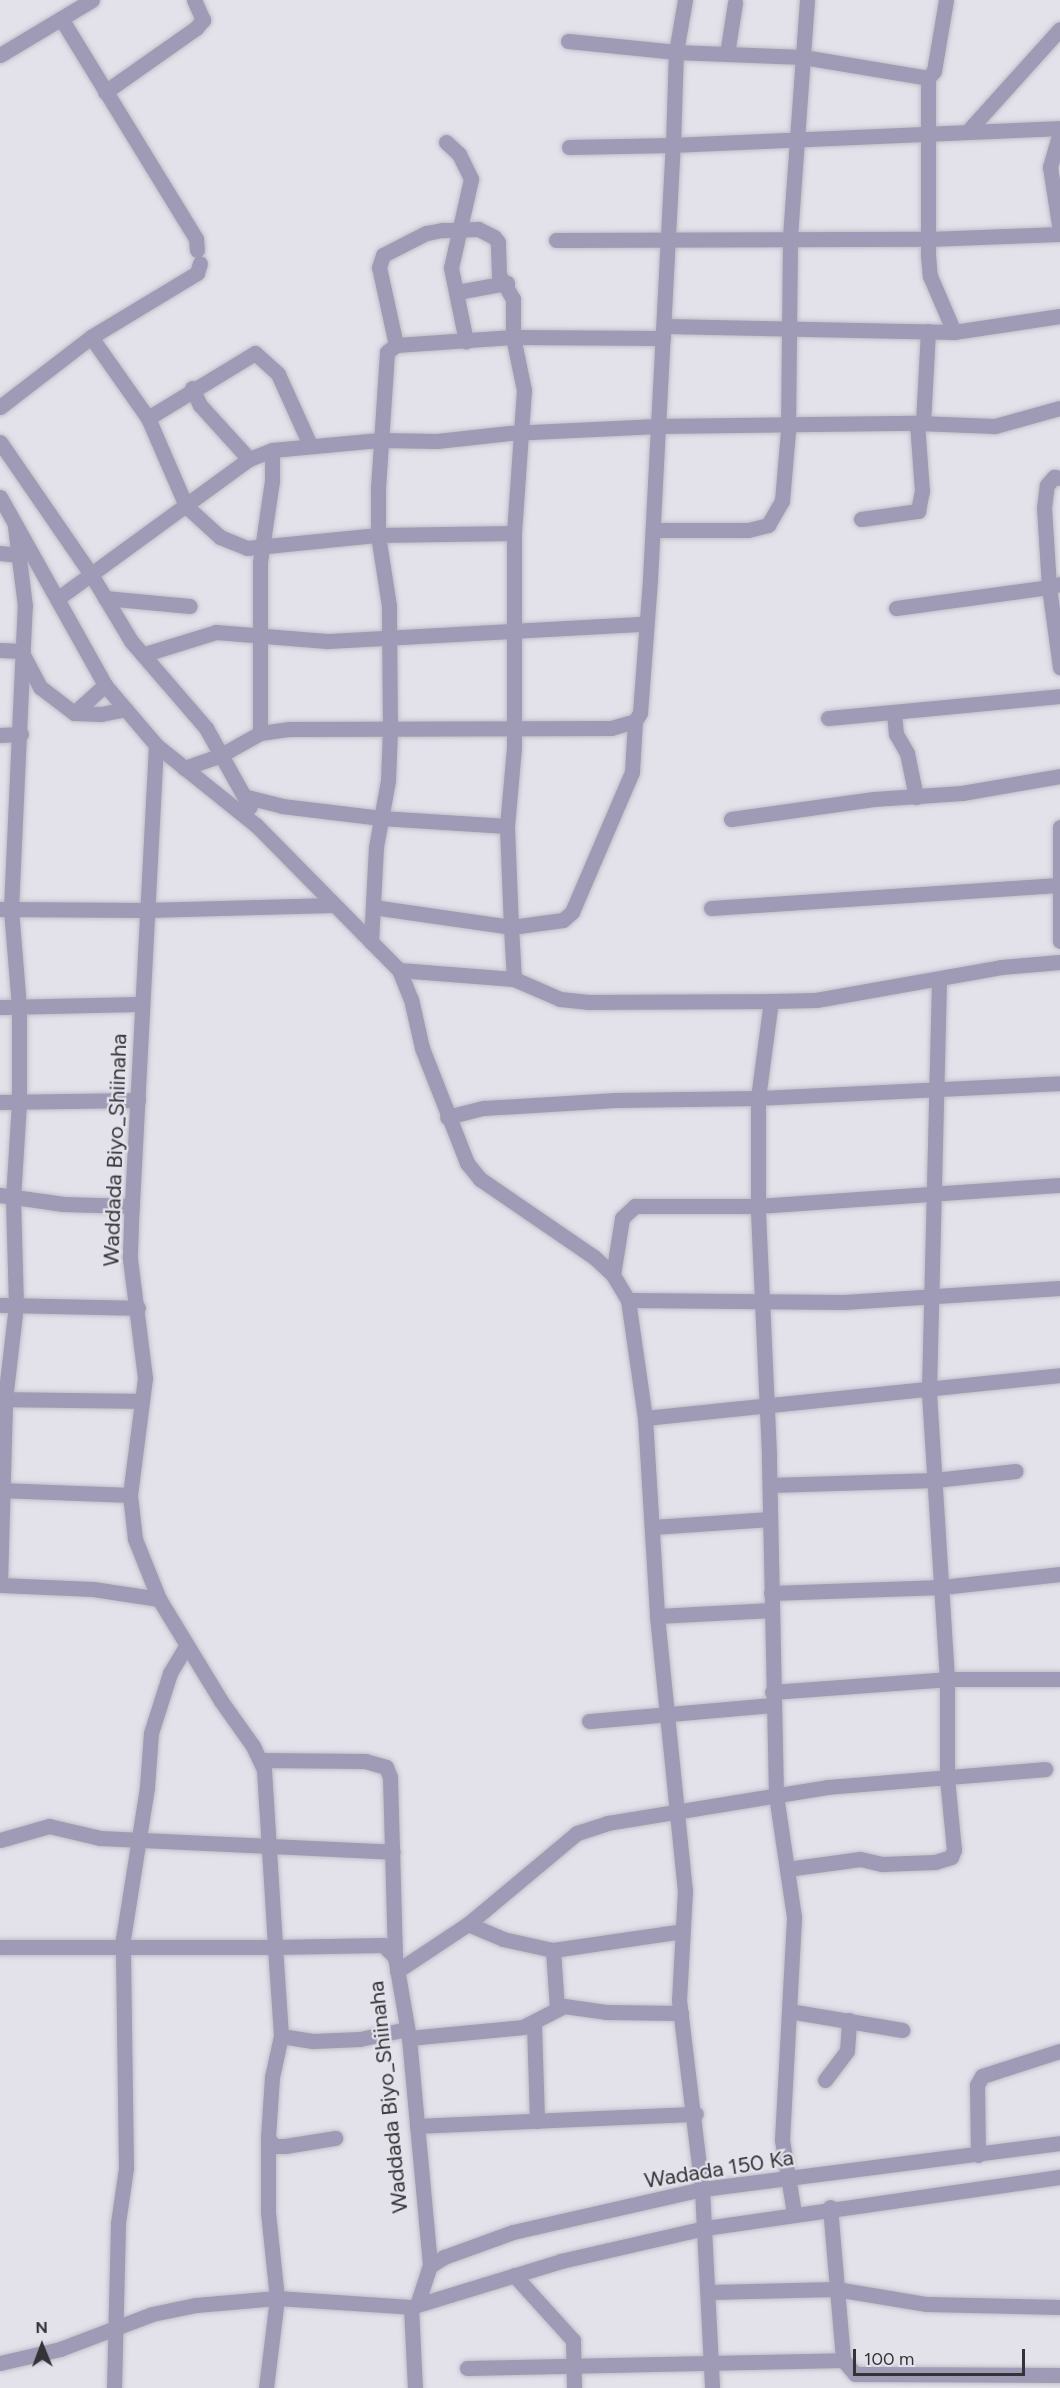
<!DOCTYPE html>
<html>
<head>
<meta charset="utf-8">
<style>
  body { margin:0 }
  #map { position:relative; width:1060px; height:2388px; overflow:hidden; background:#e3e2eb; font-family:Figtree,sans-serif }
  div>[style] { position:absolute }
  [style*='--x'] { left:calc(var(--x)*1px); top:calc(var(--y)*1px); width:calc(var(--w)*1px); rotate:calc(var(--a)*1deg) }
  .roads { filter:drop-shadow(0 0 2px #c0bfc7) drop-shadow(0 0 2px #c0bfc7) }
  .minor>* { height:15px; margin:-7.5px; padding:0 7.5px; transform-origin:7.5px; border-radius:7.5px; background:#9f9ab5 }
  span { translate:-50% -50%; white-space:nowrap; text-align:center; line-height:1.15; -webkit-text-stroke:4.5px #e3e2eb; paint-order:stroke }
  .street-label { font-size:22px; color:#343337 }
  .north { position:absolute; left:12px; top:2316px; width:60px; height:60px; -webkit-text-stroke:4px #e3e2eb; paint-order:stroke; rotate:359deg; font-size:16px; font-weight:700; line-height:24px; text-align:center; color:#343337 }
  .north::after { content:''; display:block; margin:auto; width:21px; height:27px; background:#343337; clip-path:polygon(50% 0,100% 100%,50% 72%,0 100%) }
  .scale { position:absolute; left:853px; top:2349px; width:172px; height:27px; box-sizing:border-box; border:3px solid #343337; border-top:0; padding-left:8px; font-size:18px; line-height:21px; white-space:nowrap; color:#343337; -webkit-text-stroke:4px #e3e2eb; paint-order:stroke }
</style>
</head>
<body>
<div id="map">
  <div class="roads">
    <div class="minor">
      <div style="--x:946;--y:0;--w:72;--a:99.6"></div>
      <div style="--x:934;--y:71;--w:9;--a:131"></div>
      <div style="--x:928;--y:78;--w:177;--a:90"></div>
      <div style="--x:928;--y:255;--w:21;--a:85"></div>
      <div style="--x:930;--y:276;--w:61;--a:66.8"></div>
      <div style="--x:62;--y:20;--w:257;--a:58.5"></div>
      <div style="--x:196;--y:239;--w:11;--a:85"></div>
      <div style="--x:568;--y:41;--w:109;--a:5.8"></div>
      <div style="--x:676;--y:52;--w:127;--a:2.3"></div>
      <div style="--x:803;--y:57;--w:127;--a:9.5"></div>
      <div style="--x:727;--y:54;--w:52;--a:-81.1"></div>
      <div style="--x:0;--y:55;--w:107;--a:-30.9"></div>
      <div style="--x:105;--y:92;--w:111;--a:-35.1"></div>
      <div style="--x:196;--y:28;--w:11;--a:-49"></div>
      <div style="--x:203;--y:20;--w:22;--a:-114"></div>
      <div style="--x:968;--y:131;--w:137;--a:-48"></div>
      <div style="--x:1060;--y:132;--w:36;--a:106"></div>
      <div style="--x:1050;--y:167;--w:65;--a:81.1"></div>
      <div style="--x:446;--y:142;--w:18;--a:43"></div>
      <div style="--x:459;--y:154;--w:28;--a:64"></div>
      <div style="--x:471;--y:179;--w:91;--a:102.7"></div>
      <div style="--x:451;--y:268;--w:75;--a:78.4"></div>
      <div style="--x:569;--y:147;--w:104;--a:-1.1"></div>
      <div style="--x:673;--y:145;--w:93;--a:-88.2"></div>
      <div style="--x:676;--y:52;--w:53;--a:-80.2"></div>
      <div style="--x:556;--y:240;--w:372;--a:-0.2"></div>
      <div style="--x:928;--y:239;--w:132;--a:-2.2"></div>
      <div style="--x:457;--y:292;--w:51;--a:-10.2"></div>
      <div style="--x:664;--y:326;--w:290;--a:1.2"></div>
      <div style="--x:954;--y:332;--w:107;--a:-8.6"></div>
      <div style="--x:91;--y:337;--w:124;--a:-31.1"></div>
      <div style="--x:197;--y:273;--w:10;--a:-73"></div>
      <div style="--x:192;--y:388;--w:19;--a:65"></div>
      <div style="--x:200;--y:405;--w:73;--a:47.8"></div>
      <div style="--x:0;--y:407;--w:115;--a:-37.6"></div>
      <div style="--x:91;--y:337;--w:99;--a:54.9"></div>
      <div style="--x:148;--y:418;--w:96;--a:66.6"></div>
      <div style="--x:186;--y:506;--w:46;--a:42.4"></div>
      <div style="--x:220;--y:537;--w:29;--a:22"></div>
      <div style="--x:247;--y:548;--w:132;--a:-5.7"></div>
      <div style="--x:378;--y:535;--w:136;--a:-0.8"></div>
      <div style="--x:148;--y:418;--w:125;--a:-31.3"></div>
      <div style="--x:255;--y:353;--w:31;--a:42"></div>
      <div style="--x:278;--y:374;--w:78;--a:65.7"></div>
      <div style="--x:923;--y:423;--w:92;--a:-86.9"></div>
      <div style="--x:0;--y:442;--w:163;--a:55.5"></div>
      <div style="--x:92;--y:576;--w:76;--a:59"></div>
      <div style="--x:131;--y:641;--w:115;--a:49.2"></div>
      <div style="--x:206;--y:728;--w:90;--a:60.9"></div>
      <div style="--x:0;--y:497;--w:215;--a:60.8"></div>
      <div style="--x:105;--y:685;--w:79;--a:49.6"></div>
      <div style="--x:156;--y:745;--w:128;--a:38.7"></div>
      <div style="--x:256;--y:825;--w:204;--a:45.4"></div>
      <div style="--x:399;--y:970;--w:31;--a:68"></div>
      <div style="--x:411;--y:999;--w:50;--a:77.3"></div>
      <div style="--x:422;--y:1048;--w:123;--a:68.6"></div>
      <div style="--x:467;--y:1163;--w:21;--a:51"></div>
      <div style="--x:480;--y:1179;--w:138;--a:34.4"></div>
      <div style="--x:594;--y:1257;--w:26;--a:43"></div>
      <div style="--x:613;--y:1275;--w:29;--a:59"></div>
      <div style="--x:628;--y:1300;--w:119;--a:81.8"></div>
      <div style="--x:645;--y:1418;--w:198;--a:86.5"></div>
      <div style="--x:657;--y:1616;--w:275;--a:84.2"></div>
      <div style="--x:685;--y:1890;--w:110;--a:93.1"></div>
      <div style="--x:679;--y:2000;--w:190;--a:83.1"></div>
      <div style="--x:702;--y:2189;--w:199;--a:87.1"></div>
      <div style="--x:861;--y:519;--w:58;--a:-8"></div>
      <div style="--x:918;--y:511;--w:20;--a:-79"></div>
      <div style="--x:922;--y:491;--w:68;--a:-94.2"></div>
      <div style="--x:653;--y:530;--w:95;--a:0"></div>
      <div style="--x:748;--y:530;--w:21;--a:-14"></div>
      <div style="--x:768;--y:525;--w:28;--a:-60"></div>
      <div style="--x:782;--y:501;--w:70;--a:-85.1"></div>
      <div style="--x:788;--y:431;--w:194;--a:-89.4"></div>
      <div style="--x:790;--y:237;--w:238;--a:-85.9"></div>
      <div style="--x:0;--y:553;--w:19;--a:6"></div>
      <div style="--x:1060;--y:584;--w:11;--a:165"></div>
      <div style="--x:1049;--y:587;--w:81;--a:82.2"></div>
      <div style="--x:105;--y:598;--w:85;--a:5.4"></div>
      <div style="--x:57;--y:599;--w:238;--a:-36.1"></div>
      <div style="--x:249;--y:459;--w:25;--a:-21"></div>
      <div style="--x:272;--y:450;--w:108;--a:-5.3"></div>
      <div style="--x:380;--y:440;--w:57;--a:1"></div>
      <div style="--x:437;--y:441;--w:73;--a:-6.3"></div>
      <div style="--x:510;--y:433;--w:148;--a:-2.7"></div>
      <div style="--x:658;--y:426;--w:259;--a:-0.7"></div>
      <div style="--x:917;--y:423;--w:78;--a:2.2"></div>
      <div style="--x:995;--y:426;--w:67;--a:-15.5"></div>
      <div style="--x:896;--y:608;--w:154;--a:-7.8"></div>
      <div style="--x:1049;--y:587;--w:79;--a:-93.6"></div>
      <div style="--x:1044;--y:508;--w:23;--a:-83"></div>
      <div style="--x:1047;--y:485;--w:11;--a:-49"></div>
      <div style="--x:1054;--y:477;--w:6;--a:9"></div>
      <div style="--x:0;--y:650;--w:21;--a:3"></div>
      <div style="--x:21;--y:651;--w:41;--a:62.2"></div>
      <div style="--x:40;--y:687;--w:43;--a:37.4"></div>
      <div style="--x:74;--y:713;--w:27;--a:2"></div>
      <div style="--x:101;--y:714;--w:25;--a:-11"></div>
      <div style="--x:145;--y:654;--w:74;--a:-17.2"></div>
      <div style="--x:216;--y:632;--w:111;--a:4.6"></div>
      <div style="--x:327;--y:641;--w:319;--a:-3.1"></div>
      <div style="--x:894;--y:712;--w:22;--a:85"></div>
      <div style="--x:896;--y:734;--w:22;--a:60"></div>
      <div style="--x:907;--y:753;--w:45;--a:78.4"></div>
      <div style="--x:74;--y:713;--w:42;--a:-42.1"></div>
      <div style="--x:828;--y:718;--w:233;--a:-5.4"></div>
      <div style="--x:635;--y:721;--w:51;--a:93.4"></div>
      <div style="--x:632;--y:772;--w:152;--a:113.2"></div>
      <div style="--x:572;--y:912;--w:12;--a:138"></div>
      <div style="--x:563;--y:920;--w:52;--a:172.3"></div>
      <div style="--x:511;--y:927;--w:52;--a:86.7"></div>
      <div style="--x:514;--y:979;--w:50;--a:23.5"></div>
      <div style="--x:560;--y:999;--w:29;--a:6"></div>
      <div style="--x:589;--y:1002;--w:182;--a:-0.3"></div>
      <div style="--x:260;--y:733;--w:171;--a:-90"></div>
      <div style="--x:260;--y:562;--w:82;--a:-81.6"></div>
      <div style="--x:272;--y:481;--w:31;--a:-90"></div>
      <div style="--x:0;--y:735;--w:21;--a:-3"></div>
      <div style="--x:156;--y:745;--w:480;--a:93"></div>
      <div style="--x:131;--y:1224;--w:35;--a:92"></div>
      <div style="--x:130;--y:1259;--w:120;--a:82.8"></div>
      <div style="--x:145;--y:1378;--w:118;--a:97.3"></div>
      <div style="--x:130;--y:1495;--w:44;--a:83.5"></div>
      <div style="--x:135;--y:1539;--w:65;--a:68.2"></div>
      <div style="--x:159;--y:1599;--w:119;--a:58.7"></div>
      <div style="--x:221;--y:1701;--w:55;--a:54.6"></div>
      <div style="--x:253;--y:1746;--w:26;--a:65"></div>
      <div style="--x:264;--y:1770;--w:177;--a:86.4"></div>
      <div style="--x:275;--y:1947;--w:108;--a:-1.1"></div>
      <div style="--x:383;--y:1945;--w:17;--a:45"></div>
      <div style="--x:395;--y:1957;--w:82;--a:80.2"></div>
      <div style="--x:409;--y:2038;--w:229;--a:84.7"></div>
      <div style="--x:184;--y:768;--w:39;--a:-19"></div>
      <div style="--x:221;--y:755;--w:45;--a:-29.4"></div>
      <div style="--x:260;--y:733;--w:30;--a:-8"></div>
      <div style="--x:290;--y:729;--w:321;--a:-0.2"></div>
      <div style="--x:611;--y:728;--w:25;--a:-16"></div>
      <div style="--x:635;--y:721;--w:9;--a:-58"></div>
      <div style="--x:640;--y:713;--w:134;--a:-85.7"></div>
      <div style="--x:650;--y:579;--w:435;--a:-87"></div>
      <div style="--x:673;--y:145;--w:387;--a:-2.5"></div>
      <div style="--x:247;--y:797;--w:36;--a:14"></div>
      <div style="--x:282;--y:806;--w:100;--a:6.9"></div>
      <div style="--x:381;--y:818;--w:126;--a:3.6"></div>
      <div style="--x:507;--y:826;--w:79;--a:-84.9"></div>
      <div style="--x:514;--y:747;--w:214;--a:-90"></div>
      <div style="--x:514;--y:533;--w:143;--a:-86"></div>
      <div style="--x:524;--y:390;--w:54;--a:-101.7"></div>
      <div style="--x:513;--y:337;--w:38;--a:-90"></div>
      <div style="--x:513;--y:299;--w:28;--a:-120"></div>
      <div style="--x:499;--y:275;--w:33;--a:-92"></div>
      <div style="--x:498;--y:242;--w:6;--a:-129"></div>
      <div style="--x:494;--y:237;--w:18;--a:-153"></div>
      <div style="--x:478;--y:229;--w:36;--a:178"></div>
      <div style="--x:442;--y:230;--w:16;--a:169"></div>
      <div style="--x:426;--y:233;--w:48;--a:152.9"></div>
      <div style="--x:383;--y:255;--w:13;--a:108"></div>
      <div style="--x:379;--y:267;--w:80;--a:77.7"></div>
      <div style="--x:731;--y:819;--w:144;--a:-8"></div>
      <div style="--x:874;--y:799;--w:88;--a:-3.9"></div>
      <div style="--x:962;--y:793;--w:99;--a:-9.8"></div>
      <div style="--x:1060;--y:827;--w:114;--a:90"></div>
      <div style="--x:373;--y:907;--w:139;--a:8.2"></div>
      <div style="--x:511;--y:927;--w:101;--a:-92.3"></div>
      <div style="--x:711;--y:908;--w:348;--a:-3.8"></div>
      <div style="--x:0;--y:909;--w:146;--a:0.4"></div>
      <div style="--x:146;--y:910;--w:187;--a:-1.5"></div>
      <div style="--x:371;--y:942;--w:95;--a:-87"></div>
      <div style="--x:376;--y:847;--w:68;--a:-79.8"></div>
      <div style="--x:388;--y:780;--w:49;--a:-87.7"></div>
      <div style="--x:390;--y:731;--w:125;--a:-90.5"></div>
      <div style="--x:389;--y:606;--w:72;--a:-98.8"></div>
      <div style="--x:378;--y:535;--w:47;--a:-90"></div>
      <div style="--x:378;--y:488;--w:136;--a:-86.2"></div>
      <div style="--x:387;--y:352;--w:11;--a:-38"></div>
      <div style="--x:396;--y:345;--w:117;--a:-3.9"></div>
      <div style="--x:513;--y:337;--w:150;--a:0.4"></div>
      <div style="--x:399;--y:970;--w:115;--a:4.5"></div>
      <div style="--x:0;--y:1007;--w:142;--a:-1.2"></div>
      <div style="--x:0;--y:1102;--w:138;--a:-0.8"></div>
      <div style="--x:447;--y:1117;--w:38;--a:-14"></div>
      <div style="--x:484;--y:1108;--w:132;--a:-3.5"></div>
      <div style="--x:616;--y:1100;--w:142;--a:-0.8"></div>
      <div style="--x:758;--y:1098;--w:302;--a:-2.8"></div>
      <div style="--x:0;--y:1195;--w:64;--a:8.1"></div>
      <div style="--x:63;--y:1204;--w:69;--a:1.7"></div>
      <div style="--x:613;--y:1275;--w:58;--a:-81"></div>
      <div style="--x:622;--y:1218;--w:18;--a:-43"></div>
      <div style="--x:635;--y:1206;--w:123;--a:0"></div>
      <div style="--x:758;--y:1206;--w:303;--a:-4"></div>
      <div style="--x:628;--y:1300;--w:216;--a:0.5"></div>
      <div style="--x:844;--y:1302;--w:216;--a:-3.7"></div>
      <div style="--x:0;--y:1305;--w:138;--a:1.2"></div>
      <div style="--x:0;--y:1399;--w:142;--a:0.8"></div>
      <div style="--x:645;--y:1418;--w:417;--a:-5.9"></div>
      <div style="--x:770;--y:1485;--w:165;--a:-1.7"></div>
      <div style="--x:935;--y:1480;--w:81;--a:-6.4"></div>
      <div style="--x:0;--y:1490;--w:130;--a:2.2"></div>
      <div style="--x:653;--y:1527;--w:117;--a:-3.9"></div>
      <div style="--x:0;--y:1583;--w:184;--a:-88.4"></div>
      <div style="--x:5;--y:1399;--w:94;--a:-83.3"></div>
      <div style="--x:16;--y:1306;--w:108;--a:-91.6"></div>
      <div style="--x:13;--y:1198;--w:96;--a:-86.4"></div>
      <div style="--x:19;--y:1102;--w:95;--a:-90"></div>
      <div style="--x:19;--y:1007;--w:98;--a:-94.7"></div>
      <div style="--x:11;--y:909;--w:303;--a:-87.4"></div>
      <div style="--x:25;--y:606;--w:80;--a:-97.2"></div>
      <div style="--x:0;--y:1585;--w:93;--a:2.5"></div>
      <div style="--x:93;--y:1589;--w:67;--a:8.6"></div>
      <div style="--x:771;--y:1593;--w:171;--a:-2"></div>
      <div style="--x:942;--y:1587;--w:119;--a:-6.3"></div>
      <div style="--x:657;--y:1616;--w:115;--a:-3"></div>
      <div style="--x:772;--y:1692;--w:175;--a:-4.2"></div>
      <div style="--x:947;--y:1679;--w:113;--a:0"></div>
      <div style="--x:589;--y:1721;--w:185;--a:-5"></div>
      <div style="--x:260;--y:1760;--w:105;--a:0.5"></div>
      <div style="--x:365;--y:1761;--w:22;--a:16"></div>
      <div style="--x:386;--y:1767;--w:11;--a:68"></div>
      <div style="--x:390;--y:1777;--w:180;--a:88.4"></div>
      <div style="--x:0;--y:1840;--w:51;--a:-15.9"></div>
      <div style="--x:49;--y:1826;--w:52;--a:13.2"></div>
      <div style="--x:100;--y:1838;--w:293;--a:2.7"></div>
      <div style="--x:787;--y:1869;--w:74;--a:-7.8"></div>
      <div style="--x:860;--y:1859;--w:23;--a:13"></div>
      <div style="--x:882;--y:1864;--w:53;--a:-2.2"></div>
      <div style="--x:935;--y:1862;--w:17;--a:-17"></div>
      <div style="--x:951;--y:1857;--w:8;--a:-67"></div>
      <div style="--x:954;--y:1850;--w:72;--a:-95.6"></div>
      <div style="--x:947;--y:1778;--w:99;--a:-90"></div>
      <div style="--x:947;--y:1679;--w:290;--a:-93.6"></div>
      <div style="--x:929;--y:1390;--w:411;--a:-88.6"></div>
      <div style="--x:468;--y:1924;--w:38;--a:23"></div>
      <div style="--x:503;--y:1939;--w:51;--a:12.4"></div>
      <div style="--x:553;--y:1950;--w:131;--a:-8.3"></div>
      <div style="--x:0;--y:1947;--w:275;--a:0"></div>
      <div style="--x:275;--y:1947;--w:89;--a:86.1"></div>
      <div style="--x:281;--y:2036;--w:32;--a:9"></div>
      <div style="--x:313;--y:2041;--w:47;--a:-2.4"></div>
      <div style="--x:360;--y:2039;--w:48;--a:-12"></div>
      <div style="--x:553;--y:1950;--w:58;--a:86.1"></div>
      <div style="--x:397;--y:1971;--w:85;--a:-33.5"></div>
      <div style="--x:468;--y:1924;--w:142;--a:-39.9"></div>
      <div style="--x:577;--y:1833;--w:33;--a:-18"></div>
      <div style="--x:608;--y:1823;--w:222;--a:-9.3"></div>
      <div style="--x:827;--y:1787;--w:219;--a:-4.7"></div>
      <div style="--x:789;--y:2011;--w:115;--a:9.5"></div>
      <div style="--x:534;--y:2024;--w:97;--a:88.2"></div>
      <div style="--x:281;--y:2036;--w:42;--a:102.4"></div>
      <div style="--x:272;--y:2077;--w:61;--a:93.8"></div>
      <div style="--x:268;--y:2138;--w:10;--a:53"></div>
      <div style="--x:274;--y:2146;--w:11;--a:0"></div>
      <div style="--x:285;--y:2146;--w:51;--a:-9.1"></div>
      <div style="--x:409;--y:2038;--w:115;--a:-5.5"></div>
      <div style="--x:523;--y:2027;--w:46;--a:-27.1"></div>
      <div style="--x:564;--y:2006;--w:42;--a:8.1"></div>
      <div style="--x:606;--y:2012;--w:75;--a:0.8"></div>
      <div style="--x:825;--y:2080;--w:36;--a:-53"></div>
      <div style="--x:847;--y:2051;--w:31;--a:-86"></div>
      <div style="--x:417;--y:2126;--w:279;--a:-2.5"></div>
      <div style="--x:978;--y:2155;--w:70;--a:-90.8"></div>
      <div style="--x:977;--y:2085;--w:10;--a:-61"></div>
      <div style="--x:982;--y:2076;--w:82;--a:-17.8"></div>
      <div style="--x:830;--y:2207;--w:154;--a:85.1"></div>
      <div style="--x:794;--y:2213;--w:74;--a:-99.3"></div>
      <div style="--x:782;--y:2140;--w:223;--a:-86.9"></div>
      <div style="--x:794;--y:1917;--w:123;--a:-98.4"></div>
      <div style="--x:776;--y:1795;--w:341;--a:-91.2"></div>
      <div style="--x:769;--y:1454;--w:241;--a:-92.6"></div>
      <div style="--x:758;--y:1213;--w:115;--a:-90"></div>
      <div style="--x:758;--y:1098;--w:98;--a:-82.4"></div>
      <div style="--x:771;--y:1001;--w:45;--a:-1.3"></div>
      <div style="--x:816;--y:1000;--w:188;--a:-10.1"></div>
      <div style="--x:1001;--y:967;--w:59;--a:-4.8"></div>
      <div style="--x:514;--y:2275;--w:88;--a:47.8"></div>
      <div style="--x:573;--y:2340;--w:48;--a:88.8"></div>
      <div style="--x:709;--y:2292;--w:127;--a:-1.4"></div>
      <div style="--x:836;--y:2289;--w:92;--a:9.4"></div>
      <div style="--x:927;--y:2304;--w:133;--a:1.3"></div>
      <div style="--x:418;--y:2302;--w:38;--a:-72"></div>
      <div style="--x:430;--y:2266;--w:17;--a:-33"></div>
      <div style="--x:444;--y:2257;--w:73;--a:-19.9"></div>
      <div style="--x:513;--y:2232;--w:194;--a:-12.8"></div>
      <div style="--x:702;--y:2189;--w:361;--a:-7.3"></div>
      <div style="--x:411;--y:2307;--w:81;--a:87.2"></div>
      <div style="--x:0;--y:2363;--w:62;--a:-13.1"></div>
      <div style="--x:60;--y:2349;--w:98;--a:-20.8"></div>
      <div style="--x:152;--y:2314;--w:45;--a:-11.6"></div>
      <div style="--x:196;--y:2305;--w:81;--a:-4.9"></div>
      <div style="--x:277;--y:2298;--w:134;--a:3.8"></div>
      <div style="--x:411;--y:2307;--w:157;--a:-17"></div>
      <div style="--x:561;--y:2261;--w:148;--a:-12.9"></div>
      <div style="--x:705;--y:2228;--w:359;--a:-8.2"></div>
      <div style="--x:467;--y:2368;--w:376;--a:-1.2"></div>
      <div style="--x:843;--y:2360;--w:18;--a:49"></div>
      <div style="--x:855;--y:2374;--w:205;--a:0.3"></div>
      <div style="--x:114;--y:2388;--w:165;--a:-88.6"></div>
      <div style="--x:118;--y:2223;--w:56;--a:-81.7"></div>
      <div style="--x:126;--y:2168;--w:229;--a:-90.8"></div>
      <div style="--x:123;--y:1939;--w:154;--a:-81"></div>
      <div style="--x:147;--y:1787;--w:54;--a:-85.8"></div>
      <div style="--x:151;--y:1733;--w:63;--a:-72.4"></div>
      <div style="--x:170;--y:1673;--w:31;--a:-59"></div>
      <div style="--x:266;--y:2388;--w:91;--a:-83"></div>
      <div style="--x:277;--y:2298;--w:86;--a:-96"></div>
      <div style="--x:268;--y:2212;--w:74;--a:-90"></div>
    </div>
  </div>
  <div class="street-label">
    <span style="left:115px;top:1150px;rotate:-88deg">Waddada Biyo_Shiinaha</span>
    <span style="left:388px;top:2097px;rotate:-96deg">Waddada Biyo_Shiinaha</span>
    <span style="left:719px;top:2169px;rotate:-9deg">Wadada 150 Ka</span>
  </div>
  <div class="north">N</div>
  <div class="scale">100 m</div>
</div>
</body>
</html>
